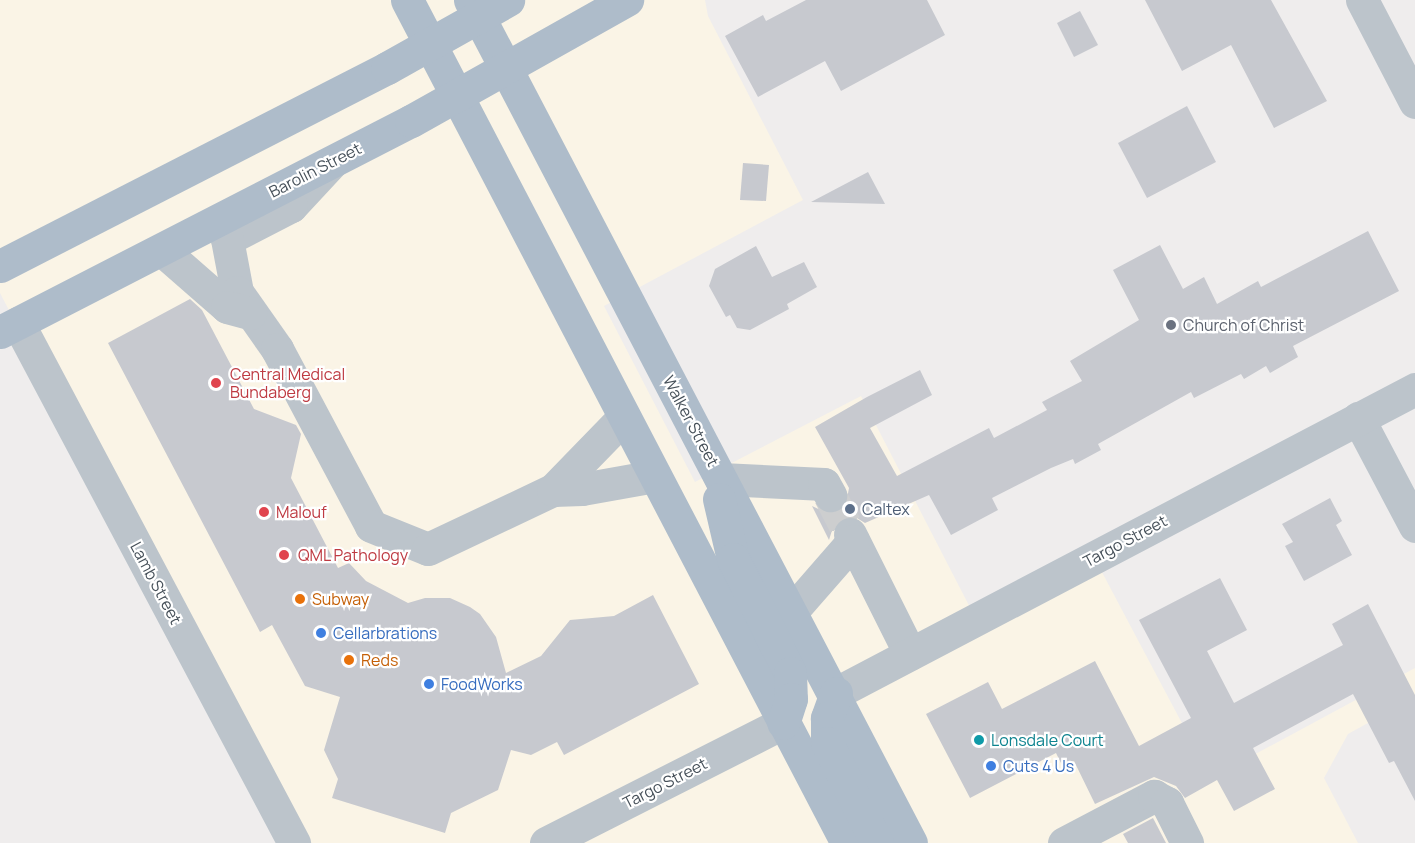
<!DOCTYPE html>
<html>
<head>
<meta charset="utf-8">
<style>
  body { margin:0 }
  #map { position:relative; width:1415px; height:843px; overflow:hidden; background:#efeded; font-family:Manrope,sans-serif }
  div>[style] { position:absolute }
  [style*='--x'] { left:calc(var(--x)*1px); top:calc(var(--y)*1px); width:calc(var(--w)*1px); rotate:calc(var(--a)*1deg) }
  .commercial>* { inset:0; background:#faf4e6 }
  .building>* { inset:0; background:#c7c9cf }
  .minor-tunnel>* { height:33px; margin-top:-16.5px; transform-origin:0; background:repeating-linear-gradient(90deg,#cdcecf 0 33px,transparent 0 49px) }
  .minor>* { height:33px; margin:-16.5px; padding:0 16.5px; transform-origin:16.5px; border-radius:16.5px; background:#bcc4cb }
  .major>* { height:33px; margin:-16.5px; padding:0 16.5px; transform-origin:16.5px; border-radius:16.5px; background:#aebcca }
  .dots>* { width:16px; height:16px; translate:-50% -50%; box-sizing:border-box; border:3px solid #fff; border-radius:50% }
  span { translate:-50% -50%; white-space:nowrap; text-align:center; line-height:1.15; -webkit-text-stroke:4.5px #fff; paint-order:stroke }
  .street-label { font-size:16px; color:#465059 }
  .worship-label { font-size:16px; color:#5b616d }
  .left { translate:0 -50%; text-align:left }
  .health-label { font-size:16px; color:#be3a42 }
  .service-label { font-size:16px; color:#4e5e75 }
  .food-label { font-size:16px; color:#c56008 }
  .shop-label { font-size:16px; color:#366cbe }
  .culture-label { font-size:16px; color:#0d838f }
</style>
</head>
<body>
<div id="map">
  <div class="commercial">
    <div style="clip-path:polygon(0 0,705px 0,708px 16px,803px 200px,604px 306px,695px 482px,861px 396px,977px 621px,1095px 559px,1211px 778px,1415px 668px,1415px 697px,1348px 734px,1324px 778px,1358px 843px,288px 843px,0 293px)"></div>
  </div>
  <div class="building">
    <div style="clip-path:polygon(806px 0,927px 0,945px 35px,841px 91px,825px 61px,758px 97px,725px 36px,763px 15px,766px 21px)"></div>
    <div style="clip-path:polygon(1145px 0,1271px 0,1327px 101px,1274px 128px,1231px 45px,1182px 71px)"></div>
    <div style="clip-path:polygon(1080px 11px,1098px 45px,1074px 57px,1057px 23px)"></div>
    <div style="clip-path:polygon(1187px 106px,1216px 162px,1147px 198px,1118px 143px)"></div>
    <div style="clip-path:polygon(743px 163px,769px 165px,766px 201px,740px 200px)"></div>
    <div style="clip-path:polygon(868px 172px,885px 204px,811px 202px)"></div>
    <div style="clip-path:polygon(1368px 231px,1399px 291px,1293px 346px,1298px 357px,1270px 373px,1266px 366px,1244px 379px,1241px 374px,1194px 398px,1191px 392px,1098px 444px,1101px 450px,1075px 464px,1073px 459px,1051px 468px,992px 498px,998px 510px,951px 535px,929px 495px,865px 523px,852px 515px,842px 517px,834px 524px,829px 540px,812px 506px,829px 514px,838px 512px,846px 504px,849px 488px,815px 427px,867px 397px,920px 370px,932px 395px,870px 428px,897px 476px,989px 428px,994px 438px,1047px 410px,1042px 402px,1082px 381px,1070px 361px,1139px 320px,1113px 270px,1160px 245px,1183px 289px,1204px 277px,1217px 304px,1258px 281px,1261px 287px)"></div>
    <div style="clip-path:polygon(756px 246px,772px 277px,804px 262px,817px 287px,787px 304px,789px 309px,750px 330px,737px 328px,730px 315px,726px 317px,709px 286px,715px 269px)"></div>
    <div style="clip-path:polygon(190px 299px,202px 310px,254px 409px,296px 425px,301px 434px,291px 478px,338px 568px,349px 563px,366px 581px,408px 603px,425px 598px,450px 598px,470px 607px,480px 614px,496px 637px,506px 673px,541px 656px,570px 620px,614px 616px,653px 595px,699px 684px,564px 755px,557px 742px,531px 755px,511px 750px,498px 790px,451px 813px,445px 833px,332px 798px,338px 779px,324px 750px,340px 697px,305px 686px,272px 625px,260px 632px,108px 343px)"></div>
    <div style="clip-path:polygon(1330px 498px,1342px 521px,1336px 525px,1352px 555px,1304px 581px,1285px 546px,1293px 542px,1282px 524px)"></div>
    <div style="clip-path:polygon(1220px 578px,1247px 630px,1207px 651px,1234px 703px,1343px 645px,1332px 624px,1368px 604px,1415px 695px,1415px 801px,1394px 761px,1389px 763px,1353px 694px,1253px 748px,1275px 789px,1234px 811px,1217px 780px,1185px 798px,1176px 786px,1154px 777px,1095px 804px,1074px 761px,1063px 767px,1056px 753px,970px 798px,926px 714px,988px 682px,1002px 709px,1095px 661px,1139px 746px,1191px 718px,1139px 620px)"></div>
    <div style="clip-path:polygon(1153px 818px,1166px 843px,1128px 843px,1123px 834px)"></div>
  </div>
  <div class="minor-tunnel">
    <div style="--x:830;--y:495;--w:44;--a:62.9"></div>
  </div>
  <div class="minor">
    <div style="--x:1362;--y:0;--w:115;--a:62.5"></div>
    <div style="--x:331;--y:163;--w:59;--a:132.9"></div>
    <div style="--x:291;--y:206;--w:72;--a:152.7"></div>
    <div style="--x:227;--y:239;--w:54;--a:79.3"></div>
    <div style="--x:237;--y:292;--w:70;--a:54.9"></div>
    <div style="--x:277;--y:349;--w:200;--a:62"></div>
    <div style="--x:371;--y:526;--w:61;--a:22"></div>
    <div style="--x:428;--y:549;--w:138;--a:-25.3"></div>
    <div style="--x:553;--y:490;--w:29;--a:-2"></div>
    <div style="--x:582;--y:489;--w:74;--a:-10.1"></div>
    <div style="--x:162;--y:250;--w:86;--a:41.2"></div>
    <div style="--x:227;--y:307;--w:24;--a:15"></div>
    <div style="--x:18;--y:323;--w:589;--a:62.04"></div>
    <div style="--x:1358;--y:418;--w:122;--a:62.2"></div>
    <div style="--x:721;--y:479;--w:103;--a:2.8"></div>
    <div style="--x:824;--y:484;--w:13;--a:61"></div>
    <div style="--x:553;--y:490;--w:102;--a:-45.8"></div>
    <div style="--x:850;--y:534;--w:134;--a:63.4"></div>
    <div style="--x:792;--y:611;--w:93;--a:-48.9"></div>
    <div style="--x:836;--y:693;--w:654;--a:-27.7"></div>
    <div style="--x:546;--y:843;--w:266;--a:-26.9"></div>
    <div style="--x:1064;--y:843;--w:102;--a:-27.6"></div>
    <div style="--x:1154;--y:796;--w:15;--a:28"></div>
    <div style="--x:1167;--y:803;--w:45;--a:63.4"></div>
  </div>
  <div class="major">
    <div style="--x:407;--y:0;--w:951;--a:62.44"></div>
    <div style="--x:470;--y:0;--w:951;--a:62.38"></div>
    <div style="--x:0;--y:266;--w:435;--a:-27.1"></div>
    <div style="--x:387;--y:68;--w:139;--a:-29.3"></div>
    <div style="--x:0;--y:332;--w:462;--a:-27.2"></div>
    <div style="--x:411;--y:121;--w:248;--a:-29.3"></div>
    <div style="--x:719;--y:499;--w:62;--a:76.9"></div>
    <div style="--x:733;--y:559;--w:127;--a:63.4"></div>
    <div style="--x:790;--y:673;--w:26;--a:88"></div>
    <div style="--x:791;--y:699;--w:25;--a:108"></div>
    <div style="--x:836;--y:693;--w:27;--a:110"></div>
    <div style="--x:827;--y:718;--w:25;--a:90"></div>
    <div style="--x:827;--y:743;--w:112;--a:63.4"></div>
  </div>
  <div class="dots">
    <div style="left:1171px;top:325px;background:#6b7280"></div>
    <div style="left:216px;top:383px;background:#e0444e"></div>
    <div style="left:850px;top:509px;background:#5c6f8a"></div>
    <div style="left:264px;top:512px;background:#e0444e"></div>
    <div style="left:284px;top:555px;background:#e0444e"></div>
    <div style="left:300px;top:599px;background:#e8710a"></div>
    <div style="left:321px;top:633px;background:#3f7fe0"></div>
    <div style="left:349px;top:660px;background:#e8710a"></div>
    <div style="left:429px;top:684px;background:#3f7fe0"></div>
    <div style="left:979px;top:740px;background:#0f9aa8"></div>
    <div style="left:991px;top:766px;background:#3f7fe0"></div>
  </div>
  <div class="street-label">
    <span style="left:315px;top:170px;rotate:-27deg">Barolin Street</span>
    <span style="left:691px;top:421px;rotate:62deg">Walker Street</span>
    <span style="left:1125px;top:541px;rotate:-28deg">Targo Street</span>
    <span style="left:156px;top:583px;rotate:62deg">Lamb Street</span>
    <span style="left:665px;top:783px;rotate:-27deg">Targo Street</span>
  </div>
  <div class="worship-label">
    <span class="left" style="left:1183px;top:325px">Church of Christ</span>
  </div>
  <div class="health-label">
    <span class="left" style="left:230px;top:383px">Central Medical<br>Bundaberg</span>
    <span class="left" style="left:276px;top:512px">Malouf</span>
    <span class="left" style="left:298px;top:555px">QML Pathology</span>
  </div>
  <div class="service-label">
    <span class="left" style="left:862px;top:509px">Caltex</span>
  </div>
  <div class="food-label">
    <span class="left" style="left:312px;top:599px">Subway</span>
    <span class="left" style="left:361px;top:660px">Reds</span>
  </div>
  <div class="shop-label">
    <span class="left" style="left:333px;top:633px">Cellarbrations</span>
    <span class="left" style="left:441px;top:684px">FoodWorks</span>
    <span class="left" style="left:1003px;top:766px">Cuts 4 Us</span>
  </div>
  <div class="culture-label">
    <span class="left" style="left:991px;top:740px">Lonsdale Court</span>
  </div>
</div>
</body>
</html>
